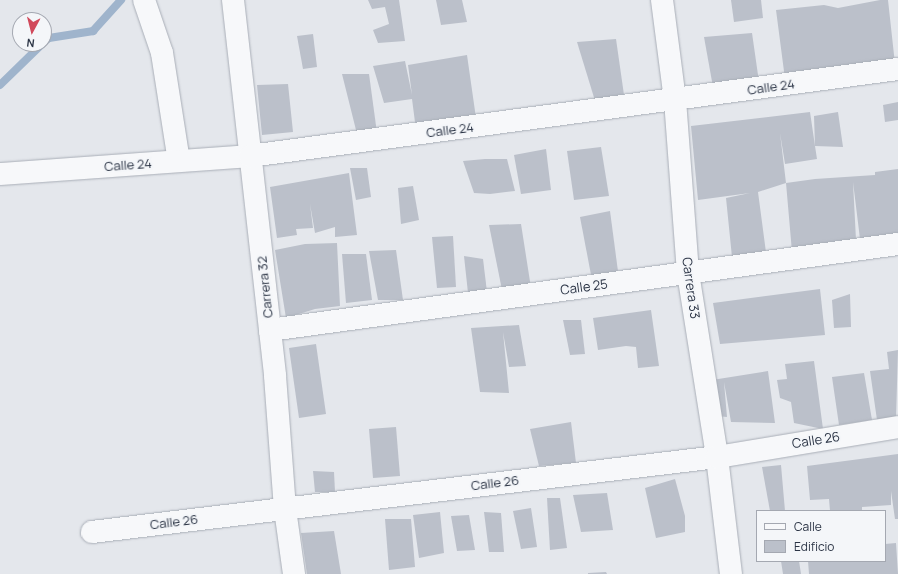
<!DOCTYPE html>
<html>
<head>
<meta charset="utf-8">
<style>
  body { margin:0 }
  #map { position:relative; width:898px; height:574px; overflow:hidden; background:#e4e7ec; font-family:Manrope,sans-serif }
  div>[style] { position:absolute }
  [style*='--x'] { left:calc(var(--x)*1px); top:calc(var(--y)*1px); width:calc(var(--w)*1px); rotate:calc(var(--a)*1deg) }
  .stream>* { height:8px; margin:-4px; padding:0 4px; transform-origin:4px; border-radius:4px; background:#9fb4cc }
  .building>* { inset:0; background:#bbc0ca }
  .roads { filter:drop-shadow(0 0 1px #a9aeb7) drop-shadow(0 0 1px #a9aeb7) }
  .street>* { height:22px; margin:-11px; padding:0 11px; transform-origin:11px; border-radius:11px; background:#f7f8fa }
  span { translate:-50% -50%; white-space:nowrap; text-align:center; line-height:1.15; -webkit-text-stroke:4px #f4f6f9; paint-order:stroke }
  .street-label { font-size:13px; color:#2b3445 }
  .legend { position:absolute; left:756px; top:510px; width:130px; height:52px; box-sizing:border-box; background:#f4f6f9; border:1px solid #a4a8b1; margin:0; padding:5px 7px; list-style:none; font-size:12px; color:#2b3445 }
  .legend li { display:flex; align-items:center; gap:8px; height:20px }
  .legend b { width:20px; border:1px solid #a4a8b1 }
  .north { position:absolute; left:12px; top:12px; width:40px; height:40px; box-sizing:border-box; background:#f4f6f9; border:1px solid #a4a8b1; border-radius:50%; rotate:187deg; font-size:11px; font-weight:700; line-height:16px; text-align:center; color:#2b3445 }
  .north::after { content:''; display:block; margin:auto; width:14px; height:18px; background:#d1495b; clip-path:polygon(50% 0,100% 100%,50% 72%,0 100%) }
</style>
</head>
<body>
<div id="map">
  <div class="stream">
    <div style="--x:44;--y:42;--w:6;--a:-39"></div>
    <div style="--x:49;--y:38;--w:45;--a:-9"></div>
    <div style="--x:93;--y:31;--w:42;--a:-47.9"></div>
    <div style="--x:0;--y:85;--w:59;--a:-44.3"></div>
  </div>
  <div class="building">
    <div style="clip-path:polygon(368px 0,399px 0,405px 41px,378px 43px,373px 30px,389px 24px,385px 7px,372px 9px)"></div>
    <div style="clip-path:polygon(436px 0,462px 0,467px 22px,441px 25px)"></div>
    <div style="clip-path:polygon(731px 0,761px 0,763px 18px,734px 22px)"></div>
    <div style="clip-path:polygon(880px 0,888px 0,895px 64px,785px 79px,776px 10px,824px 5px,838px 8px)"></div>
    <div style="clip-path:polygon(752px 33px,759px 82px,713px 87px,704px 37px)"></div>
    <div style="clip-path:polygon(313px 34px,317px 67px,303px 69px,297px 36px)"></div>
    <div style="clip-path:polygon(616px 39px,625px 102px,596px 104px,577px 42px)"></div>
    <div style="clip-path:polygon(467px 55px,477px 125px,416px 130px,412px 99px,384px 103px,373px 66px,405px 61px,412px 95px,408px 65px)"></div>
    <div style="clip-path:polygon(342px 74px,369px 74px,377px 133px,357px 134px)"></div>
    <div style="clip-path:polygon(288px 84px,293px 132px,262px 135px,257px 85px)"></div>
    <div style="clip-path:polygon(898px 102px,898px 120px,885px 122px,883px 105px)"></div>
    <div style="clip-path:polygon(810px 112px,815px 146px,814px 116px,838px 112px,843px 147px,815px 146px,817px 159px,785px 164px,780px 133px,786px 183px,758px 192px,767px 260px,732px 257px,726px 198px,750px 193px,698px 200px,691px 126px)"></div>
    <div style="clip-path:polygon(601px 147px,609px 196px,574px 200px,567px 151px)"></div>
    <div style="clip-path:polygon(546px 149px,551px 190px,521px 194px,514px 155px)"></div>
    <div style="clip-path:polygon(485px 159px,507px 159px,515px 191px,490px 194px,474px 193px,463px 161px)"></div>
    <div style="clip-path:polygon(350px 168px,367px 168px,371px 197px,356px 200px)"></div>
    <div style="clip-path:polygon(898px 169px,898px 240px,860px 239px,853px 182px,856px 240px,792px 252px,786px 183px,815px 179px,875px 175px,875px 172px)"></div>
    <div style="clip-path:polygon(349px 173px,357px 235px,335px 237px,335px 227px,315px 233px,310px 204px,313px 228px,296px 229px,297px 235px,277px 238px,270px 187px)"></div>
    <div style="clip-path:polygon(413px 186px,419px 220px,401px 224px,398px 188px)"></div>
    <div style="clip-path:polygon(610px 211px,619px 279px,592px 280px,580px 217px)"></div>
    <div style="clip-path:polygon(521px 224px,531px 288px,502px 290px,489px 225px)"></div>
    <div style="clip-path:polygon(453px 236px,456px 287px,437px 288px,432px 237px)"></div>
    <div style="clip-path:polygon(337px 243px,340px 306px,315px 309px,286px 318px,275px 250px,305px 244px)"></div>
    <div style="clip-path:polygon(396px 250px,403px 300px,378px 300px,369px 251px)"></div>
    <div style="clip-path:polygon(342px 254px,366px 254px,372px 300px,346px 303px)"></div>
    <div style="clip-path:polygon(464px 256px,483px 259px,487px 292px,468px 293px)"></div>
    <div style="clip-path:polygon(820px 289px,825px 335px,720px 344px,713px 303px)"></div>
    <div style="clip-path:polygon(850px 294px,851px 327px,834px 328px,832px 300px)"></div>
    <div style="clip-path:polygon(651px 310px,659px 366px,638px 368px,636px 347px,626px 346px,598px 350px,593px 318px)"></div>
    <div style="clip-path:polygon(563px 320px,581px 320px,585px 354px,570px 355px)"></div>
    <div style="clip-path:polygon(519px 325px,526px 366px,509px 367px,503px 332px,509px 393px,480px 392px,471px 328px)"></div>
    <div style="clip-path:polygon(316px 344px,326px 414px,299px 418px,289px 348px)"></div>
    <div style="clip-path:polygon(898px 350px,896px 419px,877px 420px,870px 371px,889px 369px,887px 352px)"></div>
    <div style="clip-path:polygon(814px 361px,823px 429px,794px 423px,791px 402px,780px 398px,777px 380px,787px 379px,785px 364px)"></div>
    <div style="clip-path:polygon(768px 371px,775px 423px,731px 422px,724px 382px,727px 417px,717px 416px,712px 380px)"></div>
    <div style="clip-path:polygon(864px 373px,872px 420px,839px 425px,832px 377px)"></div>
    <div style="clip-path:polygon(571px 422px,576px 463px,539px 466px,530px 429px)"></div>
    <div style="clip-path:polygon(396px 427px,400px 476px,373px 478px,369px 429px)"></div>
    <div style="clip-path:polygon(898px 454px,898px 519px,895px 519px,891px 491px,891px 505px,862px 507px,862px 511px,830px 511px,829px 499px,810px 500px,807px 466px)"></div>
    <div style="clip-path:polygon(781px 465px,785px 511px,770px 511px,762px 467px)"></div>
    <div style="clip-path:polygon(313px 471px,334px 472px,335px 492px,315px 492px)"></div>
    <div style="clip-path:polygon(675px 479px,685px 516px,685px 532px,656px 538px,645px 488px)"></div>
    <div style="clip-path:polygon(607px 493px,613px 530px,581px 532px,573px 495px)"></div>
    <div style="clip-path:polygon(547px 498px,560px 498px,567px 548px,550px 550px)"></div>
    <div style="clip-path:polygon(531px 508px,537px 547px,521px 549px,513px 511px)"></div>
    <div style="clip-path:polygon(440px 512px,444px 553px,419px 558px,413px 515px)"></div>
    <div style="clip-path:polygon(484px 512px,501px 513px,504px 552px,489px 552px)"></div>
    <div style="clip-path:polygon(469px 515px,475px 550px,457px 551px,451px 516px)"></div>
    <div style="clip-path:polygon(385px 519px,411px 519px,415px 567px,389px 570px)"></div>
    <div style="clip-path:polygon(334px 531px,341px 574px,307px 574px,301px 533px)"></div>
    <div style="clip-path:polygon(896px 543px,898px 574px,809px 574px,808px 561px,885px 561px,885px 544px)"></div>
    <div style="clip-path:polygon(781px 561px,799px 561px,801px 574px,783px 574px)"></div>
    <div style="clip-path:polygon(606px 572px,607px 574px,588px 574px,588px 573px)"></div>
  </div>
  <div class="roads">
    <div class="street">
      <div style="--x:144;--y:0;--w:56;--a:71.2"></div>
      <div style="--x:162;--y:53;--w:109;--a:81.1"></div>
      <div style="--x:233;--y:0;--w:378;--a:83.6"></div>
      <div style="--x:275;--y:376;--w:133;--a:85.7"></div>
      <div style="--x:285;--y:509;--w:66;--a:82.1"></div>
      <div style="--x:662;--y:0;--w:101;--a:82.6"></div>
      <div style="--x:675;--y:100;--w:173;--a:85.7"></div>
      <div style="--x:688;--y:273;--w:186;--a:81"></div>
      <div style="--x:717;--y:457;--w:118;--a:83.2"></div>
      <div style="--x:0;--y:174;--w:251;--a:-4.1"></div>
      <div style="--x:250;--y:156;--w:654;--a:-7.65"></div>
      <div style="--x:270;--y:330;--w:634;--a:-7.8"></div>
      <div style="--x:92;--y:532;--w:629;--a:-6.84"></div>
      <div style="--x:717;--y:457;--w:183;--a:-9.4"></div>
    </div>
  </div>
  <div class="street-label">
    <span style="left:771px;top:87px;rotate:-8deg">Calle 24</span>
    <span style="left:450px;top:130px;rotate:-7deg">Calle 24</span>
    <span style="left:128px;top:165px;rotate:-4deg">Calle 24</span>
    <span style="left:265px;top:287px;rotate:-96deg">Carrera 32</span>
    <span style="left:584px;top:287px;rotate:-8deg">Calle 25</span>
    <span style="left:691px;top:288px;rotate:82deg">Carrera 33</span>
    <span style="left:816px;top:440px;rotate:-9deg">Calle 26</span>
    <span style="left:495px;top:483px;rotate:-7deg">Calle 26</span>
    <span style="left:174px;top:522px;rotate:-7deg">Calle 26</span>
  </div>
  <ul class="legend">
  <li><b style="height:5px;background:#f7f8fa"></b>Calle</li>
  <li><b style="height:11px;background:#bbc0ca"></b>Edificio</li>
  </ul>
  <div class="north">N</div>
</div>
</body>
</html>
